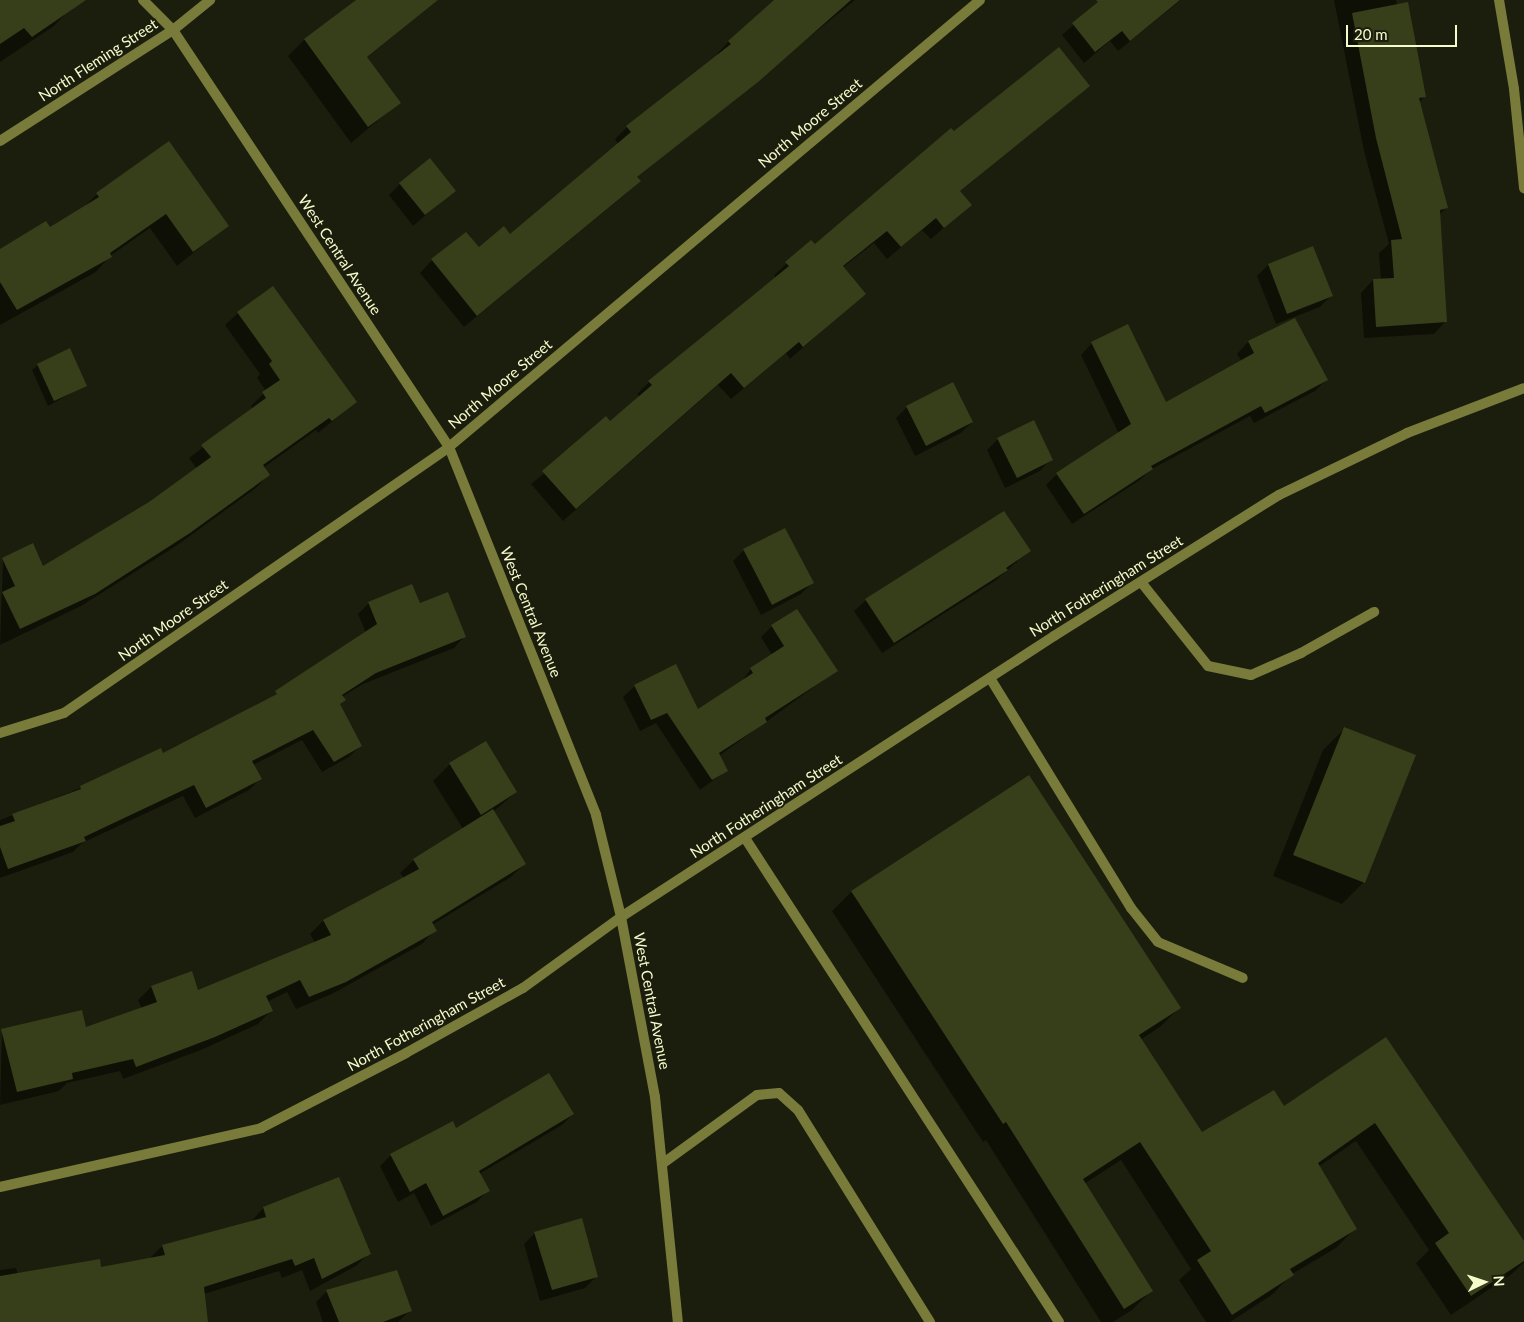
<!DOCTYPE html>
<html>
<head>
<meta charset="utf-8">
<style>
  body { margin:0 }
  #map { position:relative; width:1524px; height:1322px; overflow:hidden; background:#1c1e0d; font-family:Lato,sans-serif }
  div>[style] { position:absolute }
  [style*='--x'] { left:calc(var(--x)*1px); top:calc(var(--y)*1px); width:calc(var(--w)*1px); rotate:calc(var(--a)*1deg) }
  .shadow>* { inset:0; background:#0007 }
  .building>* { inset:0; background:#373e1a }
  .lane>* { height:10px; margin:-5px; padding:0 5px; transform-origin:5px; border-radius:5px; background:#797b3b }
  .street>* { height:10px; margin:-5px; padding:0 5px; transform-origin:5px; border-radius:5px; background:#797b3b }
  span { translate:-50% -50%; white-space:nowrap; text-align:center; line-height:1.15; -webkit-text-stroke:4px #1c1e0d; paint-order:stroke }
  .street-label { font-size:15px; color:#f7fccd }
  .north { position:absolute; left:1459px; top:1257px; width:50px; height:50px; -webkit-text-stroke:4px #1c1e0d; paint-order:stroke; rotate:86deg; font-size:14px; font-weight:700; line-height:20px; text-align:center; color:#f7fccd }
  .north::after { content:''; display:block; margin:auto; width:18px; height:22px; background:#f7fccd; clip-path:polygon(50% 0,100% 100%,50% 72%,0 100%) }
  .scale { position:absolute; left:1346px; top:25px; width:111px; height:22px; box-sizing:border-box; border:2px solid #f7fccd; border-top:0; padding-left:6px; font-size:15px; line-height:18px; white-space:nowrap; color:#f7fccd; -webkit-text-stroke:4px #1c1e0d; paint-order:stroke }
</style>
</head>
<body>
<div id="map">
  <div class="shadow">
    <div style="clip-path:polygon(0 0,64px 0,70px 9px,54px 26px,0 62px)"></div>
    <div style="clip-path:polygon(358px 0,438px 0,366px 58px,399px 103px,351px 143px,288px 56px,305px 39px)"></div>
    <div style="clip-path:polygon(778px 0,855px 0,636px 178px,639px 181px,627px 193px,464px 327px,420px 273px,432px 260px,478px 249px,510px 236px,618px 144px,615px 139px,627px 127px,719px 56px,717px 54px,729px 41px)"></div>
    <div style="clip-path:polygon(1102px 0,1181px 0,1118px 51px,1110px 41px,1084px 63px,1062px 35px)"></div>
    <div style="clip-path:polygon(1334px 0,1396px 0,1425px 96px,1419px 103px,1446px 208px,1439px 215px,1446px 321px,1434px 334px,1364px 338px,1361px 293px,1373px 280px,1381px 280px,1379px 253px,1389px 244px,1364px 151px)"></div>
    <div style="clip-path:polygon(1089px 86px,959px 192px,970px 205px,931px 239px,922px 230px,887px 259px,874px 243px,842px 268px,864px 294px,790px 359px,786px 353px,731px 399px,718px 385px,563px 521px,531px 484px,640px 397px,637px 394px,649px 382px,776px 278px,774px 275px,811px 242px,814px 246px,954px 133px)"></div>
    <div style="clip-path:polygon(400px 184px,454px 191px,413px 226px,389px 195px)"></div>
    <div style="clip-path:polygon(97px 194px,227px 226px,177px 266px,150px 228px,110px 256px,96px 272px,0 325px,0 250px,49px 229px,82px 209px)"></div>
    <div style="clip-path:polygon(1312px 247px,1331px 296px,1320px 307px,1276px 324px,1257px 276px,1268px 265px)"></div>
    <div style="clip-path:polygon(238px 313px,356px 402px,318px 433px,316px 430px,263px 468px,268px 475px,256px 488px,176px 546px,81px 606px,0 645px,3px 559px,43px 568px,150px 503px,197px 469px,189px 458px,253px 409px,251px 406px,266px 391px,257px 378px,260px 374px,225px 325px)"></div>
    <div style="clip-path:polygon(1294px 319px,1327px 379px,1315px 391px,1254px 423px,1250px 416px,1150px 470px,1140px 480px,1072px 524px,1046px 485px,1057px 474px,1119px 434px,1081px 355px,1092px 343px,1165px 404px,1242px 362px,1237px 354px,1248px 342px)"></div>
    <div style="clip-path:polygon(38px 365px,86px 385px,48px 406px,32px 370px)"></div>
    <div style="clip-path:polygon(907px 407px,972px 422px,961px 433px,915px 456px,896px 418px)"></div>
    <div style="clip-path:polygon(998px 439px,1051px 459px,1040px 471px,1005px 488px,987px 450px)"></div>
    <div style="clip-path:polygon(1004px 513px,1029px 551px,995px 581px,882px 653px,854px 611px,866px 600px)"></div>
    <div style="clip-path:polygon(744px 550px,812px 583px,801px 594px,761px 615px,733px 561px)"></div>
    <div style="clip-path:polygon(369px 603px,419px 605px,465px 636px,454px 648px,363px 684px,342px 697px,339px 705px,360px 746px,349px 757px,322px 772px,302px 740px,253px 765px,260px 779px,249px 790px,195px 818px,183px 796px,82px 843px,73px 852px,0 878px,0 820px,163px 755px,268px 700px,366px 633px,358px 614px)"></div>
    <div style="clip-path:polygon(772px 626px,836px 671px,719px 756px,726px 771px,700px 790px,656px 723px,640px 731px,623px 697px,635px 686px,697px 711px,741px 682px,751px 669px,772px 655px,761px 637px)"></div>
    <div style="clip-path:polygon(1345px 728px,1364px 882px,1342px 904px,1273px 876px,1323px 750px)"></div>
    <div style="clip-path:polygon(450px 764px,516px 792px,493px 812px,524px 864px,511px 877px,432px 925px,435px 930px,422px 944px,332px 994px,296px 1009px,287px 992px,267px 1002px,271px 1011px,258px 1024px,201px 1050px,123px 1079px,120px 1071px,67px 1083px,59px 1091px,0 1105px,2px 1031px,85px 1028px,142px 1009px,138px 1000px,151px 987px,198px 991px,315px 943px,310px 934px,323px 921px,404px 878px,400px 873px,414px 860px,463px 829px,433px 781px)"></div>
    <div style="clip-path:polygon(1029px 776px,1179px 1008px,1160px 1027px,1140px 1040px,1201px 1134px,1283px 1107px,1386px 1038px,1524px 1243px,1524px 1262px,1512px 1274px,1451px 1315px,1416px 1263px,1429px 1250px,1356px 1141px,1318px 1167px,1355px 1229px,1336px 1248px,1292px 1274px,1273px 1294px,1230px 1322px,1206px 1322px,1179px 1280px,1191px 1269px,1121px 1160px,1084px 1184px,1151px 1291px,1132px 1310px,1113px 1322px,1101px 1322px,986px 1140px,983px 1142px,832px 911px,851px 892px)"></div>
    <div style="clip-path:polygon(573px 1114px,562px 1125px,479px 1174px,488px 1190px,477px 1202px,431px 1226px,414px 1193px,398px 1202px,380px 1166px,391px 1155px,456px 1130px)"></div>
    <div style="clip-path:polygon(339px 1178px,369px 1254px,356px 1266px,310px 1291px,302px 1270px,282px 1278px,279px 1271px,204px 1294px,207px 1322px,0 1322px,0 1270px,16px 1268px,18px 1275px,100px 1268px,149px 1259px,162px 1246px,251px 1222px,263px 1208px)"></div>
    <div style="clip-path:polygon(535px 1233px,597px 1276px,585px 1288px,540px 1301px,524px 1244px)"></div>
    <div style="clip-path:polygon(327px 1291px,411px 1310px,398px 1322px,323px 1322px,316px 1302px)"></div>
  </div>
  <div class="building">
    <div style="clip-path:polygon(0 0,86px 0,32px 37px,24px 28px,0 44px)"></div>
    <div style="clip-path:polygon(356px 0,438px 0,367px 57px,401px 103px,368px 127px,304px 39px)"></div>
    <div style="clip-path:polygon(774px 0,851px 0,758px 82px,637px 177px,641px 181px,477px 316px,431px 259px,466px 232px,479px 247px,504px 226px,510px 234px,631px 132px,626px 126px,731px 44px,728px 41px)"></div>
    <div style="clip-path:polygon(1096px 0,1180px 0,1130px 41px,1122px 31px,1095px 52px,1072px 23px,1098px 2px)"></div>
    <div style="clip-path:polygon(1408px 2px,1426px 97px,1419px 98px,1448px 208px,1440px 210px,1447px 322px,1376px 327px,1373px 279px,1394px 278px,1391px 240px,1402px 239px,1376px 138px,1352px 13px)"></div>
    <div style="clip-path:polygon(1059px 47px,1090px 86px,960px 191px,972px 205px,944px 228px,936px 218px,901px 247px,887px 231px,843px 266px,866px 294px,803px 347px,799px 342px,744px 388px,731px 373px,576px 509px,542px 471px,606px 416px,610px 421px,652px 385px,648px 381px,789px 266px,785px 262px,811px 240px,815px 244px,951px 128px,954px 131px)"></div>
    <div style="clip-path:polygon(169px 141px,229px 226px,193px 252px,166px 214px,110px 253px,112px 257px,17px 310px,0 282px,0 249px,46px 221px,50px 227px,99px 197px,96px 193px)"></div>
    <div style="clip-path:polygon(430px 158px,456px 191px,425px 215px,399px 183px)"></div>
    <div style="clip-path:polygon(1313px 246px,1333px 296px,1287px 314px,1268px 264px)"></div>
    <div style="clip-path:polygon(273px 286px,357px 402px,332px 421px,329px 418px,263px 465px,270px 475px,190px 533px,95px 594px,20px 629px,2px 592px,15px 586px,2px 558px,33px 543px,43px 566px,149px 502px,211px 457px,201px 445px,266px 398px,262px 392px,280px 380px,269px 364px,272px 361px,237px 312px)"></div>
    <div style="clip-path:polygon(1295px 318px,1328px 380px,1265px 413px,1261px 406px,1151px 466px,1153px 469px,1084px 514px,1056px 473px,1131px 424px,1091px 342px,1128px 324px,1166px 402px,1254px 353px,1248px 341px)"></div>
    <div style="clip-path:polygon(70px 348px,87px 386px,54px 401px,37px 364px)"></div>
    <div style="clip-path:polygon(953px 382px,973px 422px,926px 446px,906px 406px)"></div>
    <div style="clip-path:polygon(1034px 420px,1053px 460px,1017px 478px,997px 438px)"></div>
    <div style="clip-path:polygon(1004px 511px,1031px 551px,1006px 568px,1008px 570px,894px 643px,865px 599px)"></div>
    <div style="clip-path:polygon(785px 528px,814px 583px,772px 605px,743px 549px)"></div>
    <div style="clip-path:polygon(412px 584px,420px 603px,448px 592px,466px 637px,376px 673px,342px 695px,346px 700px,340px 704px,362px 746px,334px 762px,313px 730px,252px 761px,262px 779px,206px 808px,194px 785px,84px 837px,86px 841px,8px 869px,0 847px,0 826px,15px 821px,12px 814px,81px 789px,80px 786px,161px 748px,163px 753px,277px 694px,275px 691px,377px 624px,368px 602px)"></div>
    <div style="clip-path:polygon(797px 609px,838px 671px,765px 718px,767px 722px,719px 753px,728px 771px,712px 780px,667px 713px,651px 720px,634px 685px,676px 664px,698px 709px,753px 673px,750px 668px,784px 646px,771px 625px)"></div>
    <div style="clip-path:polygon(1344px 727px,1416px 755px,1365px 883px,1293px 855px)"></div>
    <div style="clip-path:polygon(486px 741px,517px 792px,481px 815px,449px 763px)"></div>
    <div style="clip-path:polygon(1029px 775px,1181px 1008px,1139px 1035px,1202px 1132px,1274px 1090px,1284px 1106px,1386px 1037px,1524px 1241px,1524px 1261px,1471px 1296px,1435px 1243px,1449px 1233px,1375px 1123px,1318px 1163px,1357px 1229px,1290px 1269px,1294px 1275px,1232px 1315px,1197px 1260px,1211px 1251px,1140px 1142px,1083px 1179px,1153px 1291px,1124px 1309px,1006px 1122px,1003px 1124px,851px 891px)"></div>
    <div style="clip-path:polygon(493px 809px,526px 864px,432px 922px,437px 931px,346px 982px,309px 997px,300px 980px,266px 996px,273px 1011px,215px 1037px,136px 1067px,133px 1059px,72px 1073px,73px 1079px,17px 1092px,1px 1029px,82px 1010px,86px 1027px,157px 1002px,151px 986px,192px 971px,198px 990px,331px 935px,323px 920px,419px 869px,413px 859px)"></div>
    <div style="clip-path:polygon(549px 1073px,574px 1114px,479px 1171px,490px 1191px,443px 1216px,426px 1183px,410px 1192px,390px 1154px,453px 1121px,456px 1128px)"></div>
    <div style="clip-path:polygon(339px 1177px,371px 1254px,322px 1279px,314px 1258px,295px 1266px,292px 1259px,204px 1287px,208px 1322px,0 1322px,0 1276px,100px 1259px,101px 1267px,165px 1255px,162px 1245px,266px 1217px,263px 1207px)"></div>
    <div style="clip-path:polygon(582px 1218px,598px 1277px,552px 1290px,534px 1232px)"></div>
    <div style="clip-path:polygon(397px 1270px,412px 1311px,383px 1322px,339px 1322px,326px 1290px)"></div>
  </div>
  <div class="lane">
    <div style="--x:1141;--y:582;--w:107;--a:51.4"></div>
    <div style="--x:1208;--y:666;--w:44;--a:11.8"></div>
    <div style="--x:1251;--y:675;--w:55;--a:-23.7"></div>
    <div style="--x:1301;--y:653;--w:84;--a:-29.3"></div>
    <div style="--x:990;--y:678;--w:270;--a:58.5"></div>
    <div style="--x:1131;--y:908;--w:43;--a:51.5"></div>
    <div style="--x:1158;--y:942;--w:92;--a:23"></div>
    <div style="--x:745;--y:838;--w:577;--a:57.03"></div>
    <div style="--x:662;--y:1164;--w:117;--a:-36"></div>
    <div style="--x:757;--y:1095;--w:22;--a:-5"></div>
    <div style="--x:779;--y:1093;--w:25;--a:42"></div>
    <div style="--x:798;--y:1110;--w:250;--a:58.1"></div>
  </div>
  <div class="street">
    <div style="--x:143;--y:0;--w:42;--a:45"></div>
    <div style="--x:173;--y:30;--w:500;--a:56.5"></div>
    <div style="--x:449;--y:447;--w:396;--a:68.2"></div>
    <div style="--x:596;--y:815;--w:105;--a:76.2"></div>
    <div style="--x:621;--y:917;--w:183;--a:79.3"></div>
    <div style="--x:655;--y:1097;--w:226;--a:84.2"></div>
    <div style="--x:1499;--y:0;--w:90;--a:80.4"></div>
    <div style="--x:1514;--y:89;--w:100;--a:84.2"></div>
    <div style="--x:0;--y:141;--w:206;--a:-32.7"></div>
    <div style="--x:173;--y:30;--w:48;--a:-39"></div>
    <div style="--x:0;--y:733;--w:67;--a:-17.4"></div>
    <div style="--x:64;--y:713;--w:468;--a:-34.6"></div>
    <div style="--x:449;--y:447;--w:694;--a:-40.09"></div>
    <div style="--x:0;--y:1187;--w:268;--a:-12.7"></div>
    <div style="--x:261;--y:1128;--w:163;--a:-27.3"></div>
    <div style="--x:406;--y:1053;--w:134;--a:-29.1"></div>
    <div style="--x:523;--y:988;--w:121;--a:-35.9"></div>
    <div style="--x:621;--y:917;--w:516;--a:-32.98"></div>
    <div style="--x:1054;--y:636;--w:266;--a:-32.1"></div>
    <div style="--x:1279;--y:495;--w:142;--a:-25.8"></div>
    <div style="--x:1407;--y:433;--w:125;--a:-21"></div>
  </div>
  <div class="street-label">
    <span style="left:98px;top:60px;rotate:-33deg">North Fleming Street</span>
    <span style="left:810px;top:123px;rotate:-40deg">North Moore Street</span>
    <span style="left:340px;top:255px;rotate:57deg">West Central Avenue</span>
    <span style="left:500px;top:384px;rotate:-40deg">North Moore Street</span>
    <span style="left:1106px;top:586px;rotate:-32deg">North Fotheringham Street</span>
    <span style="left:531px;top:612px;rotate:68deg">West Central Avenue</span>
    <span style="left:173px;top:620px;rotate:-35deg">North Moore Street</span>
    <span style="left:766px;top:806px;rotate:-33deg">North Fotheringham Street</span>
    <span style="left:652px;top:1001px;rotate:79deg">West Central Avenue</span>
    <span style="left:426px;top:1024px;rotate:-29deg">North Fotheringham Street</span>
  </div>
  <div class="north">N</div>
  <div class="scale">20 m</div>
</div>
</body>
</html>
